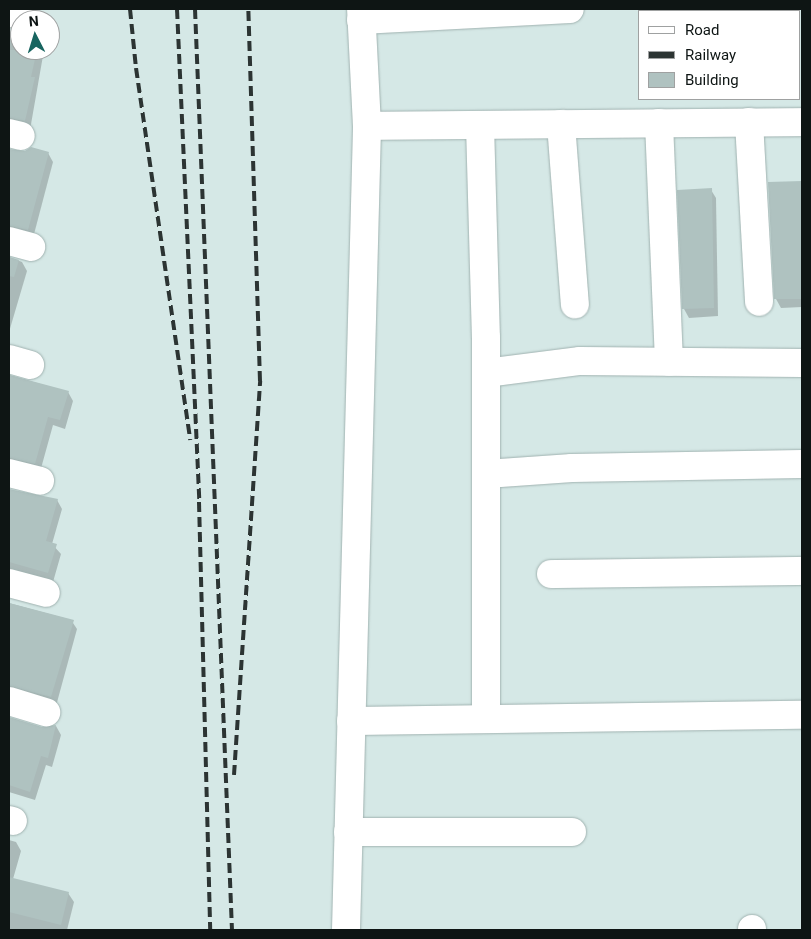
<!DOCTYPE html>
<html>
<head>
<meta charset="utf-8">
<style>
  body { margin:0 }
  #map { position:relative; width:811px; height:939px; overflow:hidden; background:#d5e8e6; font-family:Roboto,sans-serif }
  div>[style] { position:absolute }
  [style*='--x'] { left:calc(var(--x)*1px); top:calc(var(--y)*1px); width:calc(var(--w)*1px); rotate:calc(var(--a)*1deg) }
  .shadow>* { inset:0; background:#0003 }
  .building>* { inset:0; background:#afc2c0 }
  .roads { filter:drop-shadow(0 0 1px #a0b2b0) drop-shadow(0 0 1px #a0b2b0) }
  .minor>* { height:28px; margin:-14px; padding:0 14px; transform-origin:14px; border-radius:14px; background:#fff }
  .rail>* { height:4px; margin-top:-2px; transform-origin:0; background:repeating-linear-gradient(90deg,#2c3433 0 10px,transparent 0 15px) }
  span { translate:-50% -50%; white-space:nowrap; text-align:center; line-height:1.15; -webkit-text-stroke:4px #fff; paint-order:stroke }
  .frame { position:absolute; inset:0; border:10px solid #0e1514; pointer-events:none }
  .legend { position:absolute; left:638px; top:10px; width:162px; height:90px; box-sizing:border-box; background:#fff; border:1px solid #9fa1a1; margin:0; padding:6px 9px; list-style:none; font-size:15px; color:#0e1514 }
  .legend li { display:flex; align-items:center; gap:10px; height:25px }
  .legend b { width:25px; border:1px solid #9fa1a1 }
  .north { position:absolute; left:10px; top:10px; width:50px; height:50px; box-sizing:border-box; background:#fff; border:1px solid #9fa1a1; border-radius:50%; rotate:355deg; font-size:14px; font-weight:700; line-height:20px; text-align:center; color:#0e1514 }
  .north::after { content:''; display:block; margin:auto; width:18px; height:22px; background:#186560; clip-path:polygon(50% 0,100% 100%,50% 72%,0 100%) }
</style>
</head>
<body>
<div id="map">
  <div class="shadow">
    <div style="clip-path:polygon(9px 29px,13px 37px,20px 37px,20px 50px,44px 50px,30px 130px,9px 128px)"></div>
    <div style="clip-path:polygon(9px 150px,48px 153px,53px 162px,33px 238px,9px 236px)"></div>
    <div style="clip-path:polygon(802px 182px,802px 307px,781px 308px,776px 299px,769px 183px)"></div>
    <div style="clip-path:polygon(711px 190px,716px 198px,718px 316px,689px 318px,684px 309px)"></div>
    <div style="clip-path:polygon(9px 257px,22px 262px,27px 271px,9px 332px)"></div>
    <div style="clip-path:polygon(9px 375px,68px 392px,73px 401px,65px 429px,53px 425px,40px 472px,9px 468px)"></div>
    <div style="clip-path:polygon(9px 490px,57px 500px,62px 509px,52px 544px,61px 554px,53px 582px,9px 569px)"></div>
    <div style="clip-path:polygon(9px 603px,71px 620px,77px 629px,56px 706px,9px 697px)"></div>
    <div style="clip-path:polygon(9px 718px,41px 728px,56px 726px,61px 735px,52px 767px,46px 765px,35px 800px,9px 792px)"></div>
    <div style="clip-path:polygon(9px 840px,16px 842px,21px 851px,13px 879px,68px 893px,74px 902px,67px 930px,9px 930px)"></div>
  </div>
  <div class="building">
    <div style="clip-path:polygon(9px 50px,37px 50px,31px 77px,35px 77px,25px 121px,9px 118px)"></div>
    <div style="clip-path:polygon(31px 147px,49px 152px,28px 230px,9px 226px,9px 149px,25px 151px)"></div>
    <div style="clip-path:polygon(802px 181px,802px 299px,774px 299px,768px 182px)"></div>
    <div style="clip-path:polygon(712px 188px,714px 308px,682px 309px,677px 190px)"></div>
    <div style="clip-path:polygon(9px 257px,19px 260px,14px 277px,9px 276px)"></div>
    <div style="clip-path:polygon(9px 375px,69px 391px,60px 420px,48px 417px,35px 464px,9px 458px)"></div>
    <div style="clip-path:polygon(9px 489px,58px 499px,46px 541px,57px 544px,48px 573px,9px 562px)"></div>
    <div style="clip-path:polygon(9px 603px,74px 620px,51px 697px,9px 686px)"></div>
    <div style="clip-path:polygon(9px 717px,42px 727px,56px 725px,48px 758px,41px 756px,30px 792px,9px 785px)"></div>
    <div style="clip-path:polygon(9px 877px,69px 892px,61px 925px,9px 912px)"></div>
  </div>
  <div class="roads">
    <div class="minor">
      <div style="--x:760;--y:9;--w:2;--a:90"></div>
      <div style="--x:9;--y:12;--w:10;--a:17"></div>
      <div style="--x:361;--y:20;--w:209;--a:-3"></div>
      <div style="--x:749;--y:122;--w:180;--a:86.8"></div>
      <div style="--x:659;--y:123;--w:239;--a:87.6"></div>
      <div style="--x:561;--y:124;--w:181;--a:85.6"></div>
      <div style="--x:480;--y:125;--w:213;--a:88.4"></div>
      <div style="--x:486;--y:338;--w:381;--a:90"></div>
      <div style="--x:367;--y:126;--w:435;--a:-0.5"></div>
      <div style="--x:9;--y:133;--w:12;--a:14"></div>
      <div style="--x:9;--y:241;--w:23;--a:15"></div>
      <div style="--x:9;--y:359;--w:22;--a:16"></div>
      <div style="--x:486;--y:373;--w:95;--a:-7.3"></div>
      <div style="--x:580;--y:361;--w:222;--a:0.5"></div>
      <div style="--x:9;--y:473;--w:32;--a:14"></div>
      <div style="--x:486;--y:474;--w:86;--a:-4"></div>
      <div style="--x:572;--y:468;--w:230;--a:-1"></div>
      <div style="--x:551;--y:574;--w:251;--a:-0.7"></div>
      <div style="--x:9;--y:583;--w:38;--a:15"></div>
      <div style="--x:9;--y:701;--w:39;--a:17"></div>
      <div style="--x:351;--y:721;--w:451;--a:-0.8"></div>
      <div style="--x:9;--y:820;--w:4;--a:14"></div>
      <div style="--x:348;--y:832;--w:224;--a:0"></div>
      <div style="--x:752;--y:929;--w:1;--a:90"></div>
      <div style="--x:346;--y:930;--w:804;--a:-88.5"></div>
      <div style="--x:367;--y:126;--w:117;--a:-92.9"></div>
    </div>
  </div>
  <div class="rail">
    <div style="--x:130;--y:9;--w:59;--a:84.2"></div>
    <div style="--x:136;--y:68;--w:376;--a:81.7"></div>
    <div style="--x:177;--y:9;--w:493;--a:87.4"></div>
    <div style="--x:199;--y:502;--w:428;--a:88.5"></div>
    <div style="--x:195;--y:9;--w:922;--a:87.7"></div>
    <div style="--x:234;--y:775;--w:395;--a:-86.2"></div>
    <div style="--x:260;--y:381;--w:372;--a:-91.8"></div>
  </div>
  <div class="frame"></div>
  <ul class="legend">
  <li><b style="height:6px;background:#fff"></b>Road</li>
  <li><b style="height:6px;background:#2c3433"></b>Railway</li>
  <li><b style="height:14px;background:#afc2c0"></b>Building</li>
  </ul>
  <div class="north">N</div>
</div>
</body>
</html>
